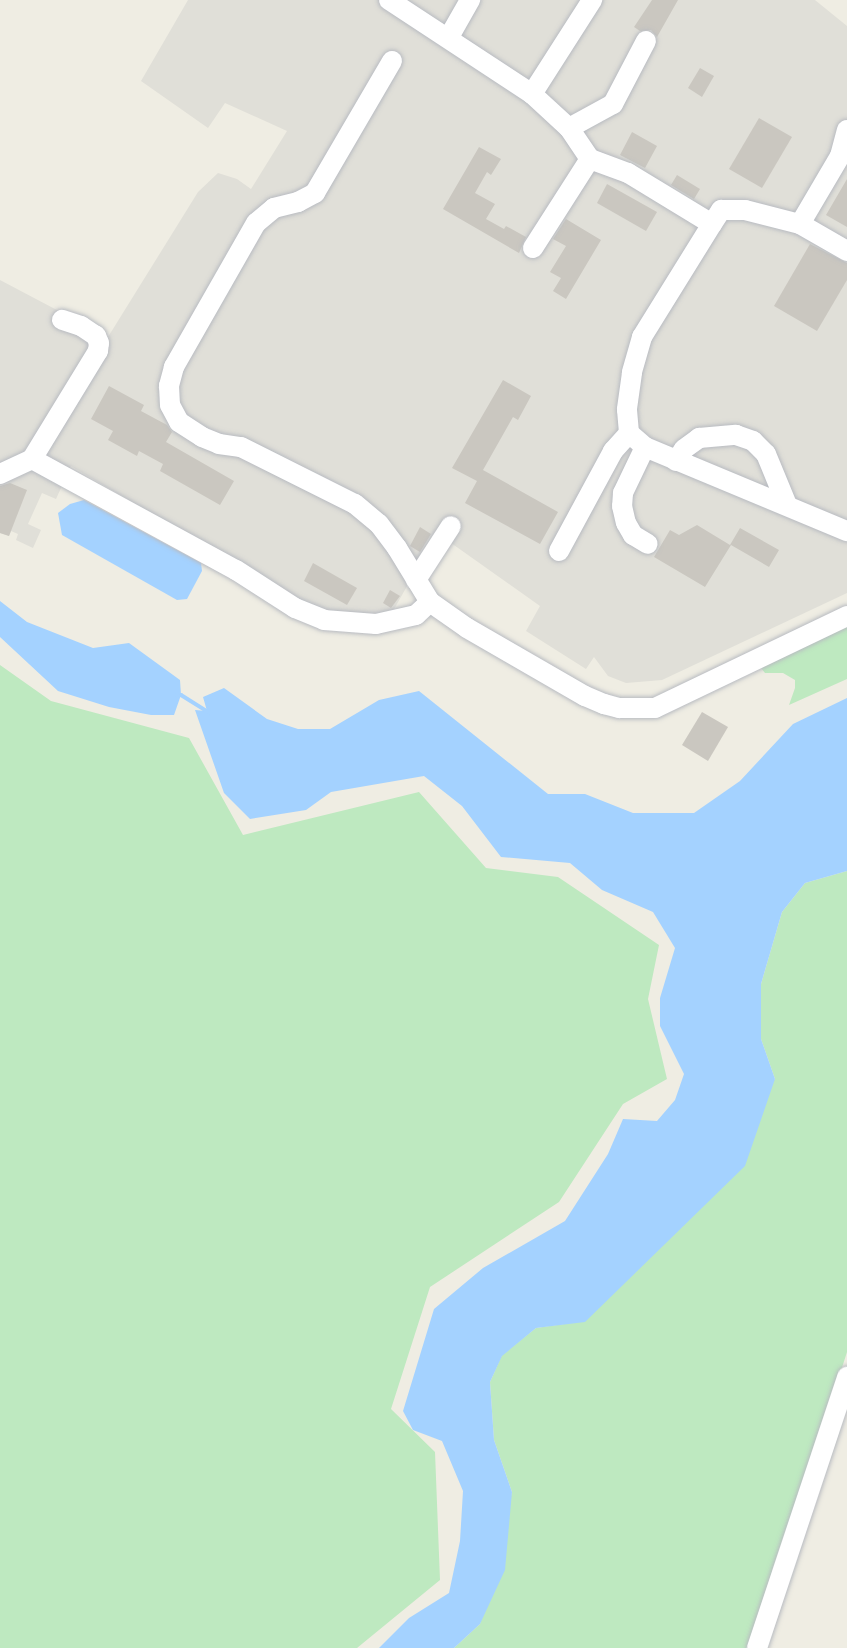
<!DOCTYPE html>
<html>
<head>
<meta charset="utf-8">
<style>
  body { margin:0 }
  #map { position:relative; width:847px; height:1648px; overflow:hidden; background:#efede3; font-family:Inter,sans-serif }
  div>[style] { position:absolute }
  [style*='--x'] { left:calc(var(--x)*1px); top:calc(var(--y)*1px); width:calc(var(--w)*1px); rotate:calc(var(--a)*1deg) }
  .industrial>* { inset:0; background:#e0dfd8 }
  .green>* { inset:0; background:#bee9c0 }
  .water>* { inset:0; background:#a4d2ff }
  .stream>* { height:4px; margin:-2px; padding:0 2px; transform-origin:2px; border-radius:2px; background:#a4d2ff }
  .building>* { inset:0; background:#cac7c0 }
  .roads { filter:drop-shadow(0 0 2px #b8bbc1) drop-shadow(0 0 2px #b8bbc1) }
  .minor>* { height:20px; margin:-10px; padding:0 10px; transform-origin:10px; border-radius:10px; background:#fff }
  span { translate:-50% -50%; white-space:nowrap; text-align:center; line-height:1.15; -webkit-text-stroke:4.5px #fff; paint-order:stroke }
</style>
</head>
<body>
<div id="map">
  <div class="industrial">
    <div style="clip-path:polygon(188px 0,815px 0,847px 26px,847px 593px,662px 680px,626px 683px,608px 676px,594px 657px,586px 669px,526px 631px,540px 606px,437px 533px,393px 611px,371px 617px,334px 614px,295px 598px,71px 466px,56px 499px,42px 493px,28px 524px,41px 530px,33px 548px,16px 540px,18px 534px,11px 531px,9px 536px,0 533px,0 280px,108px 337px,198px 192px,218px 173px,237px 179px,251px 189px,287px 131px,225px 103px,208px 128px,141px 81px)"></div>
  </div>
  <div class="green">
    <div style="clip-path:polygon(847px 627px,847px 679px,789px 705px,795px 688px,795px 680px,783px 673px,765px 673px,758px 664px)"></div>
    <div style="clip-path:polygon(0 665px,51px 701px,189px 738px,243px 835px,419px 792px,486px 868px,558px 877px,659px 945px,648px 999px,667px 1079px,623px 1104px,559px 1202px,430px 1287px,391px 1409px,435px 1452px,440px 1580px,357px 1648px,0 1648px)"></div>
    <div style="clip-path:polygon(847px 871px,847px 1352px,793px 1521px,747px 1648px,454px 1648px,480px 1624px,512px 1492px,494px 1440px,490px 1382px,502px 1355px,536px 1328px,585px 1321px,775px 1079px,761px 1039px,761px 984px,782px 912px,805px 883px)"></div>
  </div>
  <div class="water">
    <div style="clip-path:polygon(84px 500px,201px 563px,202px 571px,187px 599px,177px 600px,62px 535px,58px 513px,70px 504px)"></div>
    <div style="clip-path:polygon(0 601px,27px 622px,93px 648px,129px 643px,180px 680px,181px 695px,174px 715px,151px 715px,109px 707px,58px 691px,0 637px)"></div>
    <div style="clip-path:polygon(224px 688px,267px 719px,298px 729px,330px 729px,379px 700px,419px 691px,548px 794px,585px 794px,633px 813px,694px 813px,740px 781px,793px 724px,847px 698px,847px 871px,805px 883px,782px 912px,761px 984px,761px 1039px,775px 1079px,745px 1166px,585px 1322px,536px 1328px,502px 1356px,490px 1382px,494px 1440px,512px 1492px,505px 1570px,480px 1624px,454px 1648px,379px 1648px,409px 1618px,449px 1593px,460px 1541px,463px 1491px,442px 1441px,413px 1430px,403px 1411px,434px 1309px,483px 1268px,565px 1221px,608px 1154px,623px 1119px,657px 1121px,675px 1100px,684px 1074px,660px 1026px,660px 998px,675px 948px,653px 912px,602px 890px,570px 863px,501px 857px,462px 806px,424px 776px,331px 792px,306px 810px,250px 819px,224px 793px,195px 710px,207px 711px,203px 697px)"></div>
  </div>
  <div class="stream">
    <div style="--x:177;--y:695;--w:4;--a:0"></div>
    <div style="--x:181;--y:695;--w:36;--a:32"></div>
  </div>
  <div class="building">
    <div style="clip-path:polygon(652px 0,678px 0,657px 37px,651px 30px,640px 31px,634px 27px)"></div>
    <div style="clip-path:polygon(700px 68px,714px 76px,702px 97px,688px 88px)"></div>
    <div style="clip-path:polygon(759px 118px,792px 137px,762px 188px,729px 169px)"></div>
    <div style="clip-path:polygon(632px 132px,657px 146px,645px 168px,620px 155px)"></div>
    <div style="clip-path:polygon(479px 147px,501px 159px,491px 175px,487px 172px,475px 193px,495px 204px,486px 219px,504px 229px,506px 226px,526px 237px,519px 253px,443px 209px)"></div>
    <div style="clip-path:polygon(677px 175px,700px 189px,694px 199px,671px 185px)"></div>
    <div style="clip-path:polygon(847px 179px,847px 227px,826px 215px)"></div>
    <div style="clip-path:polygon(607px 184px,657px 212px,646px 231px,597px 203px)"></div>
    <div style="clip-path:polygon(566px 219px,601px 240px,566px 299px,553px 291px,561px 278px,550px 272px,566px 246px,553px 239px)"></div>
    <div style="clip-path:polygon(810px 244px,847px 263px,847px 280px,817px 331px,774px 306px)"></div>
    <div style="clip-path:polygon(503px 380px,531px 396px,518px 420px,513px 417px,483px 470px,558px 512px,540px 544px,465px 503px,477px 481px,452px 468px)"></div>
    <div style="clip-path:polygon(109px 386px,144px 405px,141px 411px,167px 425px,172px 432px,166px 442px,234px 481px,220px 505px,160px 471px,163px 464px,139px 451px,137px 456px,108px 440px,113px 431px,91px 419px)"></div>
    <div style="clip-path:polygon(10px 483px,27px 490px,9px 536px,0 533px,0 486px)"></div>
    <div style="clip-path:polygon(697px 525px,730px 545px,740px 528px,779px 550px,769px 567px,731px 545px,705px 587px,654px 557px,670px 530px,679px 535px)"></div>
    <div style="clip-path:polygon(420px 527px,431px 534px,420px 552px,410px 546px)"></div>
    <div style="clip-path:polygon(313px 563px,357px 588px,347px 605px,304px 581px)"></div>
    <div style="clip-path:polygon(390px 590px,400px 596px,391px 608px,383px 603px)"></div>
    <div style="clip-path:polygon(702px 712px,728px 727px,708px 761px,682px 745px)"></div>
  </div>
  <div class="roads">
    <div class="minor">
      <div style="--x:389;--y:0;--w:171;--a:33.3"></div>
      <div style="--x:532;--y:94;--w:50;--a:42.6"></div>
      <div style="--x:569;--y:128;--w:37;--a:56"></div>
      <div style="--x:590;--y:159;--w:40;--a:20.2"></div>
      <div style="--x:628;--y:173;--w:98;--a:31.3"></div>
      <div style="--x:712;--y:224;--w:133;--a:121.8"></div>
      <div style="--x:642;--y:337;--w:37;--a:106"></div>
      <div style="--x:632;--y:373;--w:37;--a:98"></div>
      <div style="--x:627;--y:410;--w:23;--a:85"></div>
      <div style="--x:629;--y:433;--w:21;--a:41"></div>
      <div style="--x:645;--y:447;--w:219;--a:22.6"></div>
      <div style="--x:449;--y:37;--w:43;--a:-60.4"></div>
      <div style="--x:392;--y:61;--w:153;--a:120.3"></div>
      <div style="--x:315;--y:193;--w:19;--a:152"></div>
      <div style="--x:298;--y:202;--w:25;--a:166"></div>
      <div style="--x:274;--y:208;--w:23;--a:140"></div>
      <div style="--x:256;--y:223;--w:166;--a:119.7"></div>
      <div style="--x:174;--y:367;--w:20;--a:105"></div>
      <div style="--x:169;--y:386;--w:19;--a:87"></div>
      <div style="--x:170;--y:405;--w:19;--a:62"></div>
      <div style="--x:179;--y:422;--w:27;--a:33"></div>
      <div style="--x:202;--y:437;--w:18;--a:22"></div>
      <div style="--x:219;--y:444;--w:22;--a:8"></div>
      <div style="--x:241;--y:447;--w:127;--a:26.6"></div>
      <div style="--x:355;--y:504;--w:31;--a:40"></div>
      <div style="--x:379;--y:524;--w:30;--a:53"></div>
      <div style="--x:397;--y:548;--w:63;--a:58.6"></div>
      <div style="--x:430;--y:602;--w:45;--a:35.1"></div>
      <div style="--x:467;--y:628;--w:136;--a:30"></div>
      <div style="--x:585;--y:696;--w:21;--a:23"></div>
      <div style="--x:604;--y:704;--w:16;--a:15"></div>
      <div style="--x:619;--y:708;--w:36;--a:0"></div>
      <div style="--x:655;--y:708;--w:213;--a:-25.6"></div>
      <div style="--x:532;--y:94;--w:112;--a:-57.4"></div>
      <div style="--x:569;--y:128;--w:50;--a:-28.6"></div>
      <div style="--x:613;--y:104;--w:71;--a:-62.4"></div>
      <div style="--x:712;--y:224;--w:17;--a:-57"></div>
      <div style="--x:721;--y:210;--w:24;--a:0"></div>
      <div style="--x:745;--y:210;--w:57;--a:14.3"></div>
      <div style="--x:800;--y:224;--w:54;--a:29.9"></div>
      <div style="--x:800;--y:224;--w:79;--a:-59.5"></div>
      <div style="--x:840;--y:156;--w:27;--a:-75"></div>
      <div style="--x:533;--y:248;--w:106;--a:-57.4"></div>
      <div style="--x:645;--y:447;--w:51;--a:115.6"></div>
      <div style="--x:623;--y:493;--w:13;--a:94"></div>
      <div style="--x:622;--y:506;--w:17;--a:77"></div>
      <div style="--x:626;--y:523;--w:14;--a:60"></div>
      <div style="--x:633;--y:535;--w:17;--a:31"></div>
      <div style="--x:32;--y:459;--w:232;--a:28.6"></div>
      <div style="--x:236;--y:570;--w:70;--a:32.8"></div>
      <div style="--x:295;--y:608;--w:31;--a:22"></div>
      <div style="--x:324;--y:620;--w:52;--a:4.4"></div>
      <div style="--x:376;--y:624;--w:41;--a:-12.7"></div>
      <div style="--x:416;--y:615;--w:19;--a:-43"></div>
      <div style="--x:676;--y:461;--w:14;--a:-56"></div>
      <div style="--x:684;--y:449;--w:19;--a:-36"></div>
      <div style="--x:699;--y:438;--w:37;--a:-5"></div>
      <div style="--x:736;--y:435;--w:18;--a:19"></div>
      <div style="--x:753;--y:441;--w:18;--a:45"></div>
      <div style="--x:766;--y:454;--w:55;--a:67.6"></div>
      <div style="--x:0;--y:474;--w:35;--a:-25"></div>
      <div style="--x:32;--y:459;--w:127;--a:-58.6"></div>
      <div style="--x:98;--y:351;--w:8;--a:-83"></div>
      <div style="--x:99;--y:343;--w:8;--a:-113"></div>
      <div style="--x:96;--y:336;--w:18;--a:-146"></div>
      <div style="--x:81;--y:326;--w:20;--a:-162"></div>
      <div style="--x:559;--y:551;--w:114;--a:-61.6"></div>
      <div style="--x:613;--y:451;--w:24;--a:-48"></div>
      <div style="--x:416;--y:580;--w:64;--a:-57.1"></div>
      <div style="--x:757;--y:1648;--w:286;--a:-71.6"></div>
    </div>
  </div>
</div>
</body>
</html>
